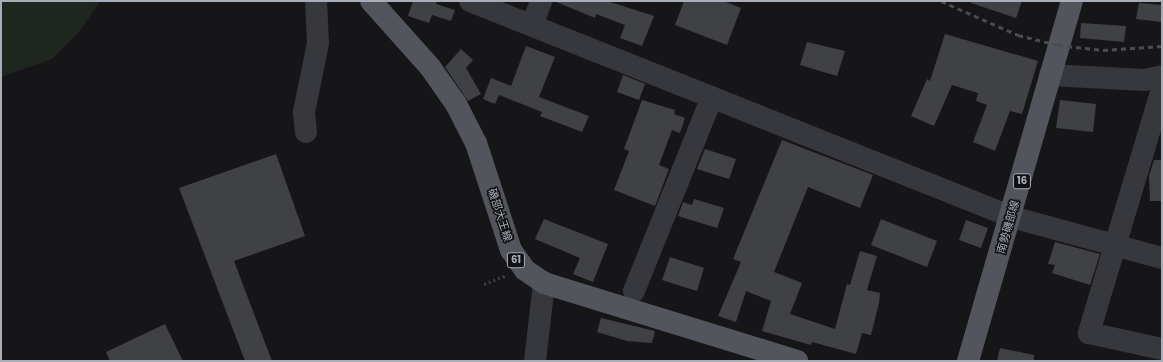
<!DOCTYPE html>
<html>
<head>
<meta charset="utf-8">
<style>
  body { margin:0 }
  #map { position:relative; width:1163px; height:362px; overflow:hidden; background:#161618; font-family:Poppins,"Noto Sans JP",sans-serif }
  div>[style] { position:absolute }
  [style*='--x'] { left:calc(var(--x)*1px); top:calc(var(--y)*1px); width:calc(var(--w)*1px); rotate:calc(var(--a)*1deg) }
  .green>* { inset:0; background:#1e261f }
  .building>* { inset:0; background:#404145 }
  .path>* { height:2.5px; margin-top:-1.25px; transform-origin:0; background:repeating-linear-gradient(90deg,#3d3f44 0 2px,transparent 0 5px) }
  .minor>* { height:22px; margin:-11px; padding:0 11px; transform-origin:11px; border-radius:11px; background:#37383d }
  .major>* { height:22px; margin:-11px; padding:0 11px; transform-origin:11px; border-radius:11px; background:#53555c }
  .rail>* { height:3px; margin-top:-1.5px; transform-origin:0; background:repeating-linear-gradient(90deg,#4a4c52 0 5px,transparent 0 9px) }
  span { translate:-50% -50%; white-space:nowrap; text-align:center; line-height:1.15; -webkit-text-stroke:3px #111113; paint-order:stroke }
  .shield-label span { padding:1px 3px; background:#111113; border:1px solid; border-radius:3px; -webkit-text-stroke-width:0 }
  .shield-label { font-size:10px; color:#a8adb8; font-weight:700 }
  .street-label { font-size:11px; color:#a8adb8 }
  .frame { position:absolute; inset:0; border:2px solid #a8adb8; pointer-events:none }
</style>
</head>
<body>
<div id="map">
  <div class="green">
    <div style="clip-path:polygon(1px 1px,100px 1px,80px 31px,52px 59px,1px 77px)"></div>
  </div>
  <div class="building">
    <div style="clip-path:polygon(413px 1px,437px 1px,436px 4px,455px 10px,451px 21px,432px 15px,429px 23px,408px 16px)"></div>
    <div style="clip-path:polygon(554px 1px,607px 1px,654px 16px,642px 46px,620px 38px,625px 25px,596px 14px,595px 18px)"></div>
    <div style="clip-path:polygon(684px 1px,723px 1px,741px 8px,727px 45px,675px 25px)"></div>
    <div style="clip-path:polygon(971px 1px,1022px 1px,1016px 18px,971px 3px)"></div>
    <div style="clip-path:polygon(1139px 3px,1162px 5px,1162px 22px,1136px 19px)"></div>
    <div style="clip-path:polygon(1081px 23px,1126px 26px,1124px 42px,1080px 38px)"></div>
    <div style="clip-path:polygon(945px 34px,1038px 61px,1022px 114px,1010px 111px,995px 151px,973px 142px,987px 105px,976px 101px,978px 93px,952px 85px,934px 126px,911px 116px,927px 79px,930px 81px)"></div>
    <div style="clip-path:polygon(807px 42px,845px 51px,837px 76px,800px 65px)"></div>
    <div style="clip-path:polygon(526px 46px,555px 57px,539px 97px,589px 116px,582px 132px,540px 116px,542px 112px,499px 95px,495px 104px,483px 99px,491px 78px,511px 86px)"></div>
    <div style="clip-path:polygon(461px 49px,473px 60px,466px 68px,481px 94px,468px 101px,445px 67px)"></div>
    <div style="clip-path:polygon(623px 75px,645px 84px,639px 100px,617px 92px)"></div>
    <div style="clip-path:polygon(642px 100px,675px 110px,674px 114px,685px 118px,680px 133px,672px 130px,659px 165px,669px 169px,655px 206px,614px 190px,629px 151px,624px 149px)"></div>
    <div style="clip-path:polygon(1060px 100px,1096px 104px,1093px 132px,1056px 128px)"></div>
    <div style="clip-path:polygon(782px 140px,873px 175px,860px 208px,808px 187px,774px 272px,802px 283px,790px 314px,835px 329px,847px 284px,850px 285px,860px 251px,877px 256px,867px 290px,880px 293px,879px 303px,871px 335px,862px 333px,856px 354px,812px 342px,811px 345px,762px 331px,771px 301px,746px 291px,736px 322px,718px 316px,741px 262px,733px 259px)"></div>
    <div style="clip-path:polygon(705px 149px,736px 159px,729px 179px,697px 169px)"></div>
    <div style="clip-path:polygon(276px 154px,305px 236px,234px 261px,272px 361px,245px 361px,179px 188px)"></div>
    <div style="clip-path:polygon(1154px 160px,1162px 160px,1162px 201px,1150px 201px,1149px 176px)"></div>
    <div style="clip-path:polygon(694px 199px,724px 208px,717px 228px,678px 216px,683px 202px,692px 205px)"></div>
    <div style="clip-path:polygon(544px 219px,608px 244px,593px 282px,573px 274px,580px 258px,535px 239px)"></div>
    <div style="clip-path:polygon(881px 219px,937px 241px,927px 267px,871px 245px)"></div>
    <div style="clip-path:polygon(966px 220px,988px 228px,981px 248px,959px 240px)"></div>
    <div style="clip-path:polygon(1055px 242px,1100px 254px,1090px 285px,1052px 273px,1055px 265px,1048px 264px)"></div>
    <div style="clip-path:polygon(670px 257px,704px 268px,697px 291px,662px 280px)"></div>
    <div style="clip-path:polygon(601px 318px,655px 331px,652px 343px,627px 341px,597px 332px)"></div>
    <div style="clip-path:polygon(165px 324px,183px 361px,110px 361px,106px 352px)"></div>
    <div style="clip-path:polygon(1000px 348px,1034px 355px,1034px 361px,997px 361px)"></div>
  </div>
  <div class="path">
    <div style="--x:484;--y:284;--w:25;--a:-21"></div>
  </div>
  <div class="minor">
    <div style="--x:470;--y:1;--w:583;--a:21.73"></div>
    <div style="--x:1012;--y:217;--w:156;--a:15.3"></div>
    <div style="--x:532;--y:25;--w:26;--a:-69"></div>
    <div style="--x:1050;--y:75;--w:95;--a:3"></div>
    <div style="--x:1145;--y:80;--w:17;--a:-13"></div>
    <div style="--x:1162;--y:89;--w:255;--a:106.7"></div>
    <div style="--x:1089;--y:333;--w:75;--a:12.4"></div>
    <div style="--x:306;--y:132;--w:20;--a:-96"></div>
    <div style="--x:304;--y:112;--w:70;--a:-78.5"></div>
    <div style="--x:318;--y:43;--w:42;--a:-92.7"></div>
    <div style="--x:634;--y:291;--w:209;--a:-68.1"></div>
    <div style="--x:535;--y:361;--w:79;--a:-83.4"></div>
  </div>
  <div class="major">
    <div style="--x:371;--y:1;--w:89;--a:48.2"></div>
    <div style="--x:430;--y:67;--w:45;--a:54.9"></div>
    <div style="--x:456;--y:104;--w:44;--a:62.9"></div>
    <div style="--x:476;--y:143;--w:113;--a:71.9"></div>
    <div style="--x:511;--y:250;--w:24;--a:55"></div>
    <div style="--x:525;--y:270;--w:23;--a:34"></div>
    <div style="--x:544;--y:283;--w:265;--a:17.1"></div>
    <div style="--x:968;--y:361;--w:375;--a:-73.9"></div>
  </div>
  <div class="rail">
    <div style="--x:941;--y:1;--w:84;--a:23.8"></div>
    <div style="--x:1018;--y:35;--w:41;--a:14"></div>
    <div style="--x:1058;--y:45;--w:45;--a:6.3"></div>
    <div style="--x:1103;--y:50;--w:59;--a:-3.9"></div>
  </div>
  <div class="shield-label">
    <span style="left:1022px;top:181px">16</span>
    <span style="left:516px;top:260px">61</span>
  </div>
  <div class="street-label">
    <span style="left:500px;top:215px;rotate:72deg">磯部大王線</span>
    <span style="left:1008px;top:227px;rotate:-74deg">南勢磯部線</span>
  </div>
  <div class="frame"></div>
</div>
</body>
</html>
